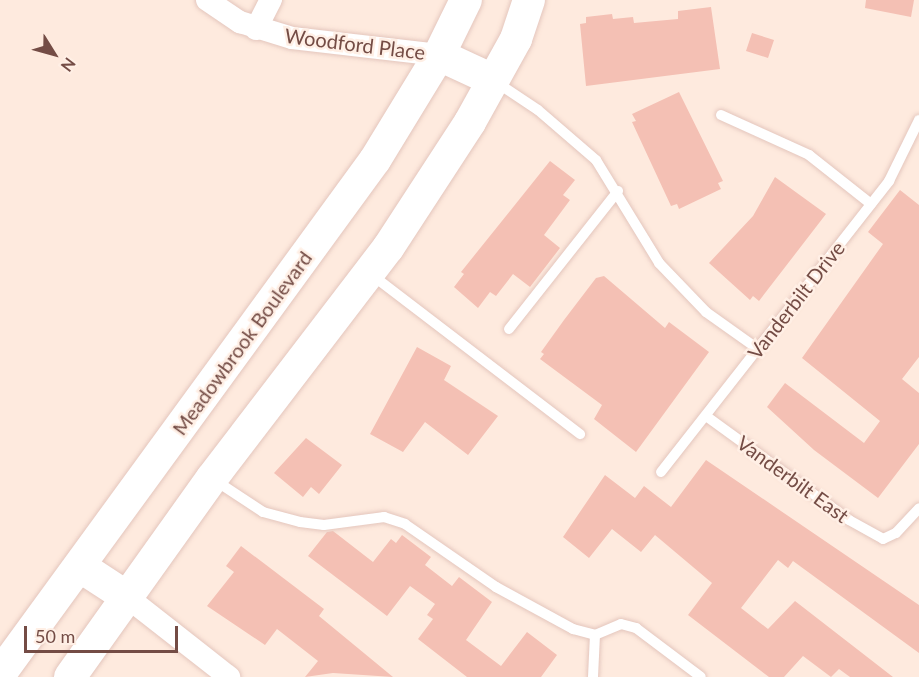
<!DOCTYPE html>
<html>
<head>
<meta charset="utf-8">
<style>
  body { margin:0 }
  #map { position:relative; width:919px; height:677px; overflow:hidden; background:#feeade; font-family:Lato,sans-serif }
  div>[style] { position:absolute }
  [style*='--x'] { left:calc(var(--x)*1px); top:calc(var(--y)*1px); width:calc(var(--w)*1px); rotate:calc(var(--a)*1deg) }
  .building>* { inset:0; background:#f4c0b4 }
  .roads { filter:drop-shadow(0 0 2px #e4c6bd) drop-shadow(0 0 2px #e4c6bd) }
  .service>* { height:10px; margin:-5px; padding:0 5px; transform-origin:5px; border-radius:5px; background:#fff }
  .minor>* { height:22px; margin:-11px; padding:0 11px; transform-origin:11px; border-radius:11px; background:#fff }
  .secondary>* { height:32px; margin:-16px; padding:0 16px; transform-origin:16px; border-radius:16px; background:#fff }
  span { translate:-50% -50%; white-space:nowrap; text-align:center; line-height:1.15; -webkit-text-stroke:5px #ffefe5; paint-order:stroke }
  .street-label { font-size:20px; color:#744c45 }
  .north { position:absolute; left:24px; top:24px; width:60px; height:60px; -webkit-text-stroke:4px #ffefe5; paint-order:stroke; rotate:127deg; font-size:16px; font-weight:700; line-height:24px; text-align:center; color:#744c45 }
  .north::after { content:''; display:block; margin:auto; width:21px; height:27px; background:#744c45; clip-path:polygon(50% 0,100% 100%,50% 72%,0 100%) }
  .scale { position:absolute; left:24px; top:626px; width:154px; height:27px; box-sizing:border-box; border:3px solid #744c45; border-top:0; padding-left:8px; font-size:18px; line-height:21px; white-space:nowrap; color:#744c45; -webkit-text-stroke:4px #ffefe5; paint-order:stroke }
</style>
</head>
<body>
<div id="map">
  <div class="building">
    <div style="clip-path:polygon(866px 0,914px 0,911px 17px,865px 8px)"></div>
    <div style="clip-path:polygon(711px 7px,720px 69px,586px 86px,580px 24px,586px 23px,586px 17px,612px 14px,613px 19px,633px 17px,634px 23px,678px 19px,678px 11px)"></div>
    <div style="clip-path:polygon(752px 33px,774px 40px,768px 58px,746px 51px)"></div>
    <div style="clip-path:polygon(679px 92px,723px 181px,718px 183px,721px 189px,679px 209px,677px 204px,671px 206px,632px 122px,636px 121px,632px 114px)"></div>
    <div style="clip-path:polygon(550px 161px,575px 180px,563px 195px,570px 200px,544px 235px,560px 248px,530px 287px,513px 274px,496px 296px,490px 292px,478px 308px,454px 287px,464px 274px,461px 272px)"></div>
    <div style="clip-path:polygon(775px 177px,826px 214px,759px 301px,753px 296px,750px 300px,709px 263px,753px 216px)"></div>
    <div style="clip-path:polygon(900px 190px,919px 205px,919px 357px,902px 379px,919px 393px,919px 444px,878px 498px,814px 450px,767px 407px,785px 383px,864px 443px,880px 421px,802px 358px,883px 244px,868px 232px)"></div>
    <div style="clip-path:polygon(604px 276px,665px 328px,669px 322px,709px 352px,636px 452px,594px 419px,602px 405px,540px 359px,544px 354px,541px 352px,564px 320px,596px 278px)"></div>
    <div style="clip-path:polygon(417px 347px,451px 366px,444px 380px,498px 416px,468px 455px,425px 422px,403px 452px,370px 434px)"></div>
    <div style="clip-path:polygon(306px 438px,342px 465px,319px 494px,311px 487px,303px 497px,274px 473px)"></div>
    <div style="clip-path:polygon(706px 460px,919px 605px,919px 653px,793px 561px,788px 568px,778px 560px,741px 608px,768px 629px,795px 601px,893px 677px,850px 677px,839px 669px,831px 677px,803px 656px,784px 677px,769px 677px,688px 615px,712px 583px,655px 535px,641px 552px,612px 529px,589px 558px,563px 537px,605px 475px,635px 498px,644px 486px,671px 507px)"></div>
    <div style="clip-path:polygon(333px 531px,373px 562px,391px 539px,396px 543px,402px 535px,431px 557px,425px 565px,452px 586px,459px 577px,492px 602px,466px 640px,501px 666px,527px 632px,557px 655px,541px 677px,467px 677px,418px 639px,433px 619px,427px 615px,435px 604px,410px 586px,387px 616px,308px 556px,327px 532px)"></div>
    <div style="clip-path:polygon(241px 546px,324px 609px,319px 616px,393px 677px,333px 673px,305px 677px,318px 661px,277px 629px,265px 645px,207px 606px,234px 572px,226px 566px)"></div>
  </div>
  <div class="roads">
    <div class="service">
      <div style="--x:496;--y:82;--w:50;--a:33.7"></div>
      <div style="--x:538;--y:110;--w:77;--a:40.8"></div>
      <div style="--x:596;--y:160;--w:121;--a:58.5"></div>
      <div style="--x:659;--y:263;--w:68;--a:46.2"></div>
      <div style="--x:706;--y:312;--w:64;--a:35.4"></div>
      <div style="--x:721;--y:115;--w:97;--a:24.4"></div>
      <div style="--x:809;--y:155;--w:79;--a:38.3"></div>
      <div style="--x:372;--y:275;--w:262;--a:37.4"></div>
      <div style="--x:509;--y:329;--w:176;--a:-51.7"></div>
      <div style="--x:706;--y:416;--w:177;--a:36"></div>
      <div style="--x:849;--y:520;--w:39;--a:29"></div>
      <div style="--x:883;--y:539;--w:14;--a:-25"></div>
      <div style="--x:896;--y:533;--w:34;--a:-47"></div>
      <div style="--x:661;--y:472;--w:370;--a:-51.9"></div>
      <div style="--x:889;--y:181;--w:68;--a:-63.8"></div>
      <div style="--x:213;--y:479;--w:60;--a:33.4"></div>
      <div style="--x:263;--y:512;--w:38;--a:15"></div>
      <div style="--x:300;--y:522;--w:24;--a:7"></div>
      <div style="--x:324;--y:525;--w:61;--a:-7.6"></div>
      <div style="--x:384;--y:517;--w:22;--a:18"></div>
      <div style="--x:405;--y:524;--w:111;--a:34.7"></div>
      <div style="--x:496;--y:587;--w:88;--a:28.6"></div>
      <div style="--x:573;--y:629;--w:23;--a:15"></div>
      <div style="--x:595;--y:635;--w:28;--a:-23"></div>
      <div style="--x:621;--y:624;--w:16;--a:15"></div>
      <div style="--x:636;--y:628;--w:81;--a:37"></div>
      <div style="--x:593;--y:677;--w:42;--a:-87.3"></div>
    </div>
    <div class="minor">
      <div style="--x:207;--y:0;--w:40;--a:34"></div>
      <div style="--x:240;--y:22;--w:54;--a:17.1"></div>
      <div style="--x:292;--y:38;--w:148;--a:6.6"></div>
      <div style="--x:256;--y:29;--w:33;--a:-63"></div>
      <div style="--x:127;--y:597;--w:130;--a:38.1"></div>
    </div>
    <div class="secondary">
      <div style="--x:439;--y:55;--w:60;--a:24.8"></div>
      <div style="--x:81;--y:567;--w:55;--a:33.1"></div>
      <div style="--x:0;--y:674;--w:636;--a:-53.89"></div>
      <div style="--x:375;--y:160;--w:123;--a:-58.6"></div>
      <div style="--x:439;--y:55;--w:61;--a:-63.9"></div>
      <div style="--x:70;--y:677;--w:244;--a:-54.5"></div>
      <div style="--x:212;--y:478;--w:290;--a:-52.6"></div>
      <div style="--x:388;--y:248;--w:150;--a:-56.9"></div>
      <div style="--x:470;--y:122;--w:95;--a:-61"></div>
      <div style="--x:516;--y:39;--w:41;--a:-71.6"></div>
    </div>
  </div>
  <div class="street-label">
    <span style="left:355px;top:44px;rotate:7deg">Woodford Place</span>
    <span style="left:796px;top:300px;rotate:-52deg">Vanderbilt Drive</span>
    <span style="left:242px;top:343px;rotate:-54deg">Meadowbrook Boulevard</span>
    <span style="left:793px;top:479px;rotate:36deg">Vanderbilt East</span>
  </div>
  <div class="north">N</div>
  <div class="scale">50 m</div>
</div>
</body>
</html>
